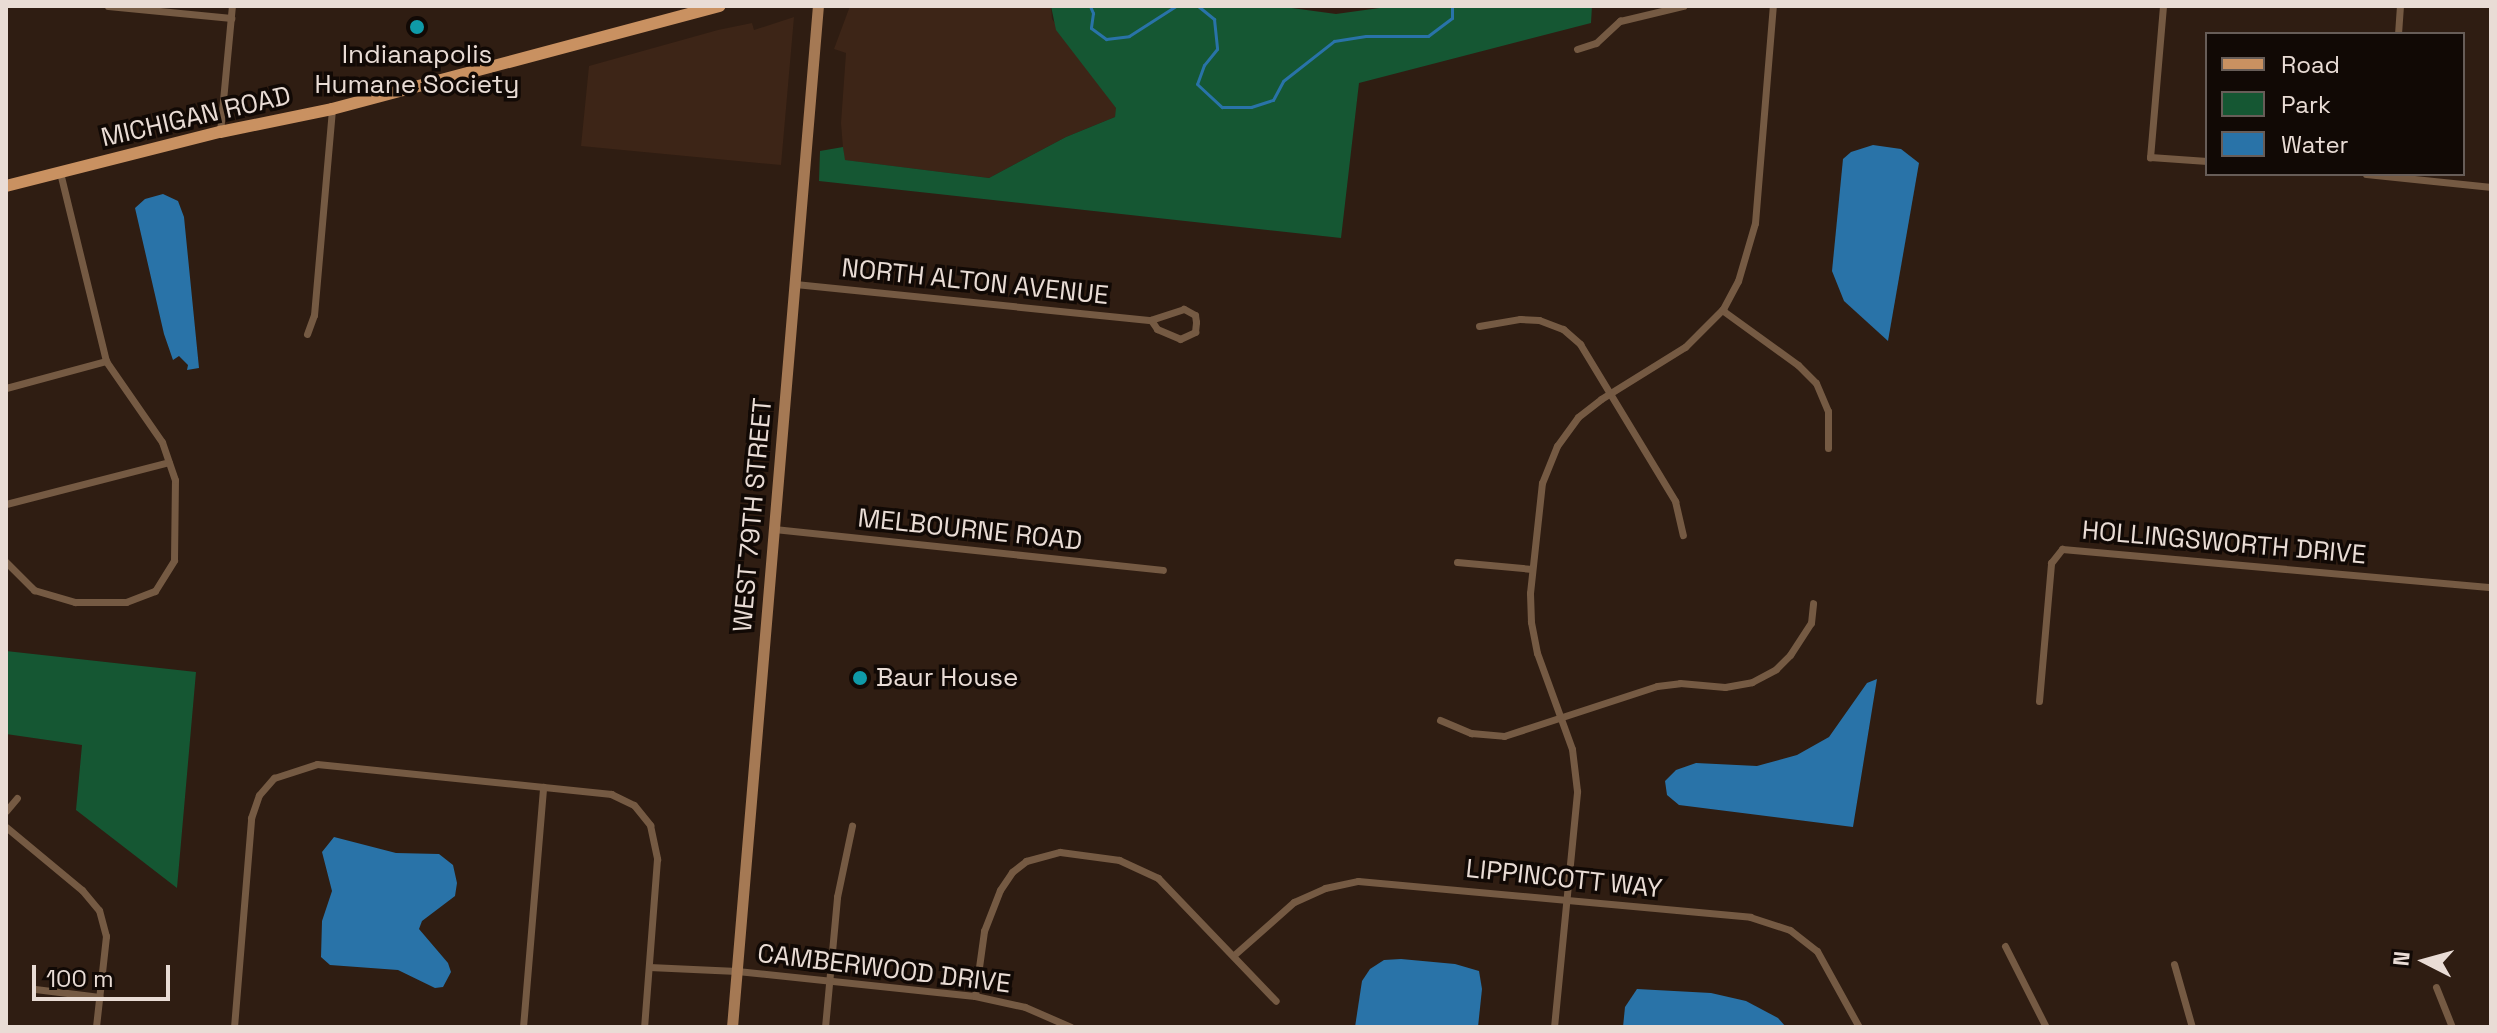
<!DOCTYPE html>
<html>
<head>
<meta charset="utf-8">
<style>
  body { margin:0 }
  #map { position:relative; width:2497px; height:1033px; overflow:hidden; background:#2f1d12; font-family:"Space Grotesk",sans-serif }
  div>[style] { position:absolute }
  [style*='--x'] { left:calc(var(--x)*1px); top:calc(var(--y)*1px); width:calc(var(--w)*1px); rotate:calc(var(--a)*1deg) }
  .built>* { inset:0; background:#3d2517 }
  .green>* { inset:0; background:#155733 }
  .water>* { inset:0; background:#2973a8 }
  .stream>* { height:3px; margin:-1.5px; padding:0 1.5px; transform-origin:1.5px; border-radius:1.5px; background:#2973a8 }
  .street>* { height:7px; margin:-3.5px; padding:0 3.5px; transform-origin:3.5px; border-radius:3.5px; background:#755a43 }
  .secondary>* { height:11px; margin:-5.5px; padding:0 5.5px; transform-origin:5.5px; border-radius:5.5px; background:#a57954 }
  .primary>* { height:12px; margin:-6px; padding:0 6px; transform-origin:6px; border-radius:6px; background:#c99161 }
  .dots>* { width:22px; height:22px; translate:-50% -50%; box-sizing:border-box; border:4px solid #110905; border-radius:50% }
  span { translate:-50% -50%; white-space:nowrap; text-align:center; line-height:1.15; -webkit-text-stroke:7px #110905; paint-order:stroke }
  .poi-label { font-size:26px; color:#e9dcd5 }
  .left { translate:0 -50%; text-align:left }
  .street-label { font-size:26px; color:#e9dcd5 }
  .frame { position:absolute; inset:0; border:8px solid #e9dcd5; pointer-events:none }
  .legend { position:absolute; left:2205px; top:32px; width:260px; height:144px; box-sizing:border-box; background:#110905; border:2px solid #675d58; margin:0; padding:10px 14px; list-style:none; font-size:24px; color:#e9dcd5 }
  .legend li { display:flex; align-items:center; gap:16px; height:40px }
  .legend b { width:40px; border:2px solid #675d58 }
  .north { position:absolute; left:2385px; top:921px; width:80px; height:80px; -webkit-text-stroke:6px #110905; paint-order:stroke; rotate:276deg; font-size:22px; font-weight:700; line-height:32px; text-align:center; color:#e9dcd5 }
  .north::after { content:''; display:block; margin:auto; width:28px; height:36px; background:#e9dcd5; clip-path:polygon(50% 0,100% 100%,50% 72%,0 100%) }
  .scale { position:absolute; left:32px; top:965px; width:138px; height:36px; box-sizing:border-box; border:4px solid #e9dcd5; border-top:0; padding-left:10px; font-size:24px; line-height:28px; white-space:nowrap; color:#e9dcd5; -webkit-text-stroke:6px #110905; paint-order:stroke }
</style>
</head>
<body>
<div id="map">
  <div class="built">
    <div style="clip-path:polygon(850px 6px,1051px 6px,1052px 19px,1117px 109px,1115px 117px,1066px 137px,989px 178px,844px 160px,841px 123px,846px 53px,834px 49px)"></div>
    <div style="clip-path:polygon(794px 17px,781px 165px,581px 146px,589px 66px,718px 30px,752px 23px,754px 30px)"></div>
  </div>
  <div class="green">
    <div style="clip-path:polygon(1051px 6px,1277px 6px,1336px 14px,1394px 6px,1592px 6px,1591px 23px,1359px 83px,1341px 238px,819px 181px,820px 151px,843px 147px,845px 160px,989px 178px,1066px 137px,1115px 117px,1116px 108px,1056px 30px)"></div>
    <div style="clip-path:polygon(6px 651px,196px 672px,177px 888px,76px 810px,82px 745px,6px 734px)"></div>
  </div>
  <div class="water">
    <div style="clip-path:polygon(1873px 145px,1901px 149px,1919px 163px,1888px 341px,1844px 301px,1832px 271px,1843px 159px,1851px 152px)"></div>
    <div style="clip-path:polygon(163px 194px,178px 201px,184px 217px,199px 368px,187px 370px,188px 365px,179px 356px,173px 360px,164px 334px,135px 208px,145px 199px)"></div>
    <div style="clip-path:polygon(1877px 679px,1853px 827px,1679px 805px,1667px 795px,1665px 781px,1676px 770px,1696px 763px,1757px 766px,1797px 755px,1829px 737px,1867px 683px)"></div>
    <div style="clip-path:polygon(334px 837px,396px 853px,439px 854px,453px 865px,457px 883px,455px 896px,422px 921px,419px 929px,448px 963px,451px 972px,443px 987px,435px 988px,398px 970px,330px 965px,321px 957px,322px 921px,332px 891px,322px 852px)"></div>
    <div style="clip-path:polygon(1401px 959px,1455px 964px,1479px 971px,1482px 989px,1478px 1027px,1355px 1027px,1362px 981px,1370px 969px,1384px 960px)"></div>
    <div style="clip-path:polygon(1637px 989px,1711px 993px,1746px 1001px,1778px 1018px,1786px 1027px,1623px 1027px,1625px 1007px)"></div>
  </div>
  <div class="stream">
    <div style="--x:1090;--y:6;--w:8;--a:67"></div>
    <div style="--x:1093;--y:13;--w:15;--a:98"></div>
    <div style="--x:1091;--y:28;--w:19;--a:36"></div>
    <div style="--x:1106;--y:39;--w:23;--a:-7"></div>
    <div style="--x:1129;--y:36;--w:56;--a:-32.6"></div>
    <div style="--x:1198;--y:6;--w:21;--a:39"></div>
    <div style="--x:1214;--y:19;--w:30;--a:84"></div>
    <div style="--x:1217;--y:49;--w:21;--a:129"></div>
    <div style="--x:1204;--y:65;--w:20;--a:110"></div>
    <div style="--x:1197;--y:84;--w:34;--a:43"></div>
    <div style="--x:1222;--y:107;--w:29;--a:0"></div>
    <div style="--x:1251;--y:107;--w:23;--a:-18"></div>
    <div style="--x:1273;--y:100;--w:21;--a:-62"></div>
    <div style="--x:1283;--y:81;--w:65;--a:-38.1"></div>
    <div style="--x:1334;--y:41;--w:32;--a:-9"></div>
    <div style="--x:1366;--y:36;--w:62;--a:0"></div>
    <div style="--x:1428;--y:36;--w:30;--a:-37"></div>
    <div style="--x:1452;--y:18;--w:12;--a:-90"></div>
  </div>
  <div class="street">
    <div style="--x:108;--y:6;--w:124;--a:5.6"></div>
    <div style="--x:2163;--y:6;--w:152;--a:94.9"></div>
    <div style="--x:2150;--y:157;--w:57;--a:4"></div>
    <div style="--x:2398;--y:34;--w:28;--a:-86"></div>
    <div style="--x:1577;--y:49;--w:20;--a:-18"></div>
    <div style="--x:1596;--y:43;--w:33;--a:-43"></div>
    <div style="--x:1620;--y:21;--w:65;--a:-13.4"></div>
    <div style="--x:220;--y:132;--w:127;--a:-84.6"></div>
    <div style="--x:2366;--y:174;--w:126;--a:5.9"></div>
    <div style="--x:795;--y:284;--w:358;--a:5.8"></div>
    <div style="--x:1151;--y:320;--w:11;--a:56"></div>
    <div style="--x:1157;--y:329;--w:25;--a:23"></div>
    <div style="--x:1180;--y:339;--w:17;--a:-25"></div>
    <div style="--x:1195;--y:332;--w:10;--a:-84"></div>
    <div style="--x:1196;--y:322;--w:7;--a:-98"></div>
    <div style="--x:1195;--y:315;--w:13;--a:-151"></div>
    <div style="--x:1184;--y:309;--w:35;--a:162"></div>
    <div style="--x:1722;--y:310;--w:94;--a:35.9"></div>
    <div style="--x:1798;--y:365;--w:25;--a:45"></div>
    <div style="--x:1816;--y:383;--w:30;--a:67"></div>
    <div style="--x:1828;--y:411;--w:37;--a:90"></div>
    <div style="--x:1479;--y:326;--w:42;--a:-9.7"></div>
    <div style="--x:1520;--y:319;--w:19;--a:3"></div>
    <div style="--x:1539;--y:320;--w:26;--a:21"></div>
    <div style="--x:1563;--y:329;--w:23;--a:41"></div>
    <div style="--x:1580;--y:344;--w:184;--a:58.8"></div>
    <div style="--x:1675;--y:501;--w:35;--a:77"></div>
    <div style="--x:307;--y:334;--w:20;--a:-70"></div>
    <div style="--x:314;--y:315;--w:207;--a:-85"></div>
    <div style="--x:6;--y:388;--w:104;--a:-15.1"></div>
    <div style="--x:6;--y:504;--w:168;--a:-14.4"></div>
    <div style="--x:774;--y:529;--w:391;--a:6"></div>
    <div style="--x:6;--y:562;--w:40;--a:45"></div>
    <div style="--x:34;--y:590;--w:43;--a:16.3"></div>
    <div style="--x:75;--y:602;--w:51;--a:0"></div>
    <div style="--x:126;--y:602;--w:31;--a:-21"></div>
    <div style="--x:155;--y:591;--w:36;--a:-58"></div>
    <div style="--x:174;--y:560;--w:80;--a:-89.3"></div>
    <div style="--x:175;--y:480;--w:40;--a:-108.9"></div>
    <div style="--x:162;--y:442;--w:98;--a:-124.7"></div>
    <div style="--x:106;--y:361;--w:195;--a:-103.7"></div>
    <div style="--x:1457;--y:562;--w:75;--a:5.3"></div>
    <div style="--x:2039;--y:701;--w:139;--a:-85"></div>
    <div style="--x:2051;--y:563;--w:18;--a:-52"></div>
    <div style="--x:2062;--y:549;--w:431;--a:5.1"></div>
    <div style="--x:1440;--y:720;--w:34;--a:23"></div>
    <div style="--x:1471;--y:733;--w:33;--a:5"></div>
    <div style="--x:1504;--y:736;--w:161;--a:-18.1"></div>
    <div style="--x:1657;--y:686;--w:23;--a:-7"></div>
    <div style="--x:1680;--y:683;--w:45;--a:5.1"></div>
    <div style="--x:1725;--y:687;--w:27;--a:-10"></div>
    <div style="--x:1752;--y:682;--w:27;--a:-28"></div>
    <div style="--x:1776;--y:669;--w:20;--a:-45"></div>
    <div style="--x:1790;--y:655;--w:38;--a:-57"></div>
    <div style="--x:1811;--y:623;--w:20;--a:-84"></div>
    <div style="--x:6;--y:811;--w:17;--a:-50"></div>
    <div style="--x:6;--y:827;--w:99;--a:39.7"></div>
    <div style="--x:82;--y:890;--w:26;--a:50"></div>
    <div style="--x:99;--y:910;--w:27;--a:75"></div>
    <div style="--x:106;--y:936;--w:92;--a:96.3"></div>
    <div style="--x:2005;--y:946;--w:91;--a:63.2"></div>
    <div style="--x:1234;--y:955;--w:80;--a:-41.5"></div>
    <div style="--x:1294;--y:902;--w:34;--a:-24"></div>
    <div style="--x:1325;--y:888;--w:34;--a:-12"></div>
    <div style="--x:1358;--y:881;--w:394;--a:5.2"></div>
    <div style="--x:1750;--y:917;--w:42;--a:18"></div>
    <div style="--x:1790;--y:930;--w:34;--a:38"></div>
    <div style="--x:1817;--y:951;--w:87;--a:61.1"></div>
    <div style="--x:2174;--y:964;--w:66;--a:74.1"></div>
    <div style="--x:649;--y:967;--w:88;--a:2.6"></div>
    <div style="--x:737;--y:971;--w:239;--a:6"></div>
    <div style="--x:975;--y:996;--w:51;--a:12.4"></div>
    <div style="--x:1025;--y:1007;--w:50;--a:23.5"></div>
    <div style="--x:2436;--y:987;--w:43;--a:68.2"></div>
    <div style="--x:35;--y:989;--w:65;--a:7"></div>
    <div style="--x:975;--y:996;--w:66;--a:-82.1"></div>
    <div style="--x:984;--y:931;--w:44;--a:-68.7"></div>
    <div style="--x:1000;--y:890;--w:22;--a:-56"></div>
    <div style="--x:1012;--y:872;--w:18;--a:-38"></div>
    <div style="--x:1026;--y:861;--w:35;--a:-15"></div>
    <div style="--x:1060;--y:852;--w:60;--a:7.7"></div>
    <div style="--x:1119;--y:860;--w:43;--a:24.8"></div>
    <div style="--x:1158;--y:878;--w:170;--a:46.2"></div>
    <div style="--x:234;--y:1027;--w:210;--a:-85.3"></div>
    <div style="--x:251;--y:818;--w:24;--a:-71"></div>
    <div style="--x:259;--y:795;--w:23;--a:-49"></div>
    <div style="--x:274;--y:778;--w:45;--a:-18"></div>
    <div style="--x:317;--y:764;--w:296;--a:5.8"></div>
    <div style="--x:611;--y:794;--w:25;--a:26"></div>
    <div style="--x:634;--y:805;--w:26;--a:51"></div>
    <div style="--x:650;--y:825;--w:35;--a:78"></div>
    <div style="--x:657;--y:859;--w:169;--a:94.4"></div>
    <div style="--x:523;--y:1027;--w:241;--a:-85.2"></div>
    <div style="--x:825;--y:1027;--w:131;--a:-84.7"></div>
    <div style="--x:837;--y:897;--w:73;--a:-78.1"></div>
    <div style="--x:1554;--y:1027;--w:237;--a:-84.4"></div>
    <div style="--x:1577;--y:791;--w:42;--a:-96.8"></div>
    <div style="--x:1572;--y:749;--w:102;--a:-110"></div>
    <div style="--x:1537;--y:653;--w:32;--a:-101"></div>
    <div style="--x:1531;--y:622;--w:29;--a:-92"></div>
    <div style="--x:1530;--y:593;--w:111;--a:-83.8"></div>
    <div style="--x:1542;--y:483;--w:40;--a:-68"></div>
    <div style="--x:1557;--y:446;--w:36;--a:-54"></div>
    <div style="--x:1578;--y:417;--w:29;--a:-38"></div>
    <div style="--x:1601;--y:399;--w:99;--a:-31.8"></div>
    <div style="--x:1685;--y:347;--w:54;--a:-45"></div>
    <div style="--x:1723;--y:309;--w:32;--a:-62"></div>
    <div style="--x:1738;--y:281;--w:60;--a:-73.7"></div>
    <div style="--x:1755;--y:223;--w:218;--a:-85.3"></div>
  </div>
  <div class="secondary">
    <div style="--x:732;--y:1027;--w:1025;--a:-85.19"></div>
  </div>
  <div class="primary">
    <div style="--x:6;--y:186;--w:221;--a:-14.2"></div>
    <div style="--x:220;--y:132;--w:114;--a:-11.6"></div>
    <div style="--x:332;--y:109;--w:401;--a:-14.9"></div>
  </div>
  <div class="dots">
    <div style="left:417px;top:27px;background:#0f9aa8"></div>
    <div style="left:860px;top:678px;background:#0f9aa8"></div>
  </div>
  <div class="poi-label">
    <span style="left:417px;top:70px">Indianapolis<br>Humane Society</span>
    <span class="left" style="left:876px;top:678px">Baur House</span>
  </div>
  <div class="street-label">
    <span style="left:196px;top:117px;rotate:-13deg">MICHIGAN ROAD</span>
    <span style="left:975px;top:282px;rotate:6deg">NORTH ALTON AVENUE</span>
    <span style="left:753px;top:515px;rotate:-85deg">WEST 79TH STREET</span>
    <span style="left:970px;top:530px;rotate:6deg">MELBOURNE ROAD</span>
    <span style="left:2224px;top:543px;rotate:5deg">HOLLINGSWORTH DRIVE</span>
    <span style="left:1564px;top:879px;rotate:6deg">LIPPINCOTT WAY</span>
    <span style="left:884px;top:969px;rotate:7deg">CAMBERWOOD DRIVE</span>
  </div>
  <div class="frame"></div>
  <ul class="legend">
  <li><b style="height:10px;background:#c99161"></b>Road</li>
  <li><b style="height:22px;background:#155733"></b>Park</li>
  <li><b style="height:22px;background:#2973a8"></b>Water</li>
  </ul>
  <div class="north">N</div>
  <div class="scale">100 m</div>
</div>
</body>
</html>
